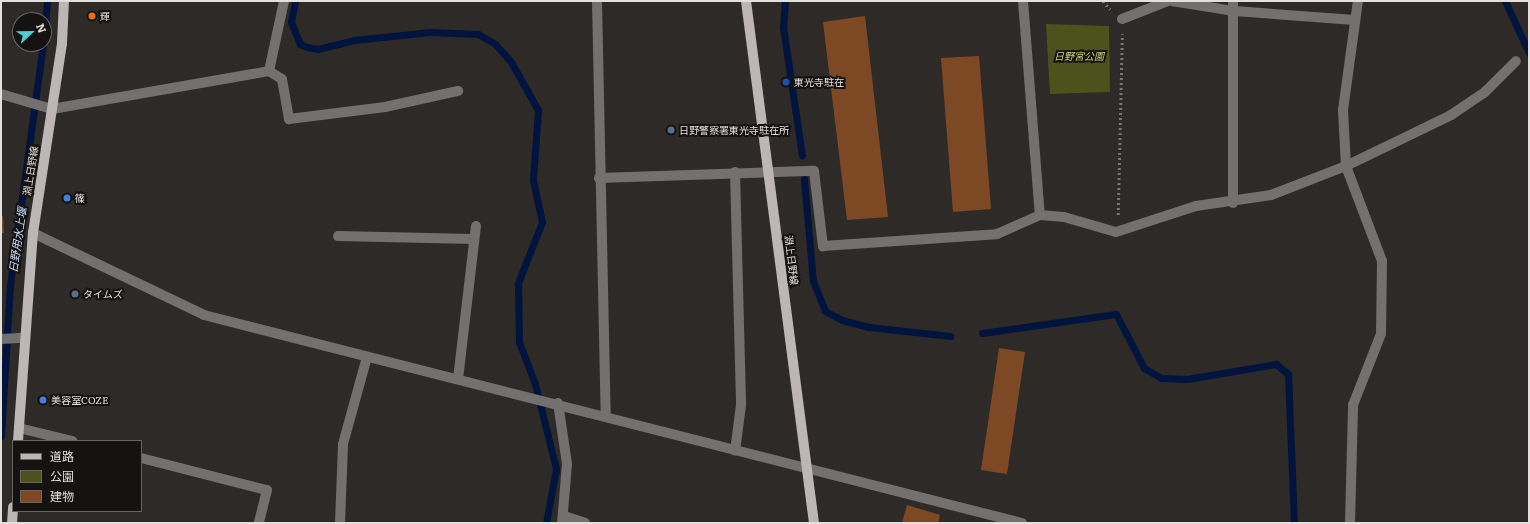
<!DOCTYPE html>
<html>
<head>
<meta charset="utf-8">
<style>
  body { margin:0 }
  #map { position:relative; width:1530px; height:524px; overflow:hidden; background:#2e2a27; font-family:Literata,"Noto Sans JP",serif }
  div>[style] { position:absolute }
  [style*='--x'] { left:calc(var(--x)*1px); top:calc(var(--y)*1px); width:calc(var(--w)*1px); rotate:calc(var(--a)*1deg) }
  .green>* { inset:0; background:#4d511b }
  .stream>* { height:7px; margin:-3.5px; padding:0 3.5px; transform-origin:3.5px; border-radius:3.5px; background:#01143e }
  .building>* { inset:0; background:#7d4925 }
  .path>* { height:2.5px; margin-top:-1.25px; transform-origin:0; background:repeating-linear-gradient(90deg,#797573 0 2px,transparent 0 5px) }
  .minor>* { height:10px; margin:-5px; padding:0 5px; transform-origin:5px; border-radius:5px; background:#737070 }
  .major>* { height:10px; margin:-5px; padding:0 5px; transform-origin:5px; border-radius:5px; background:#bcb6b6 }
  .dots>* { width:11px; height:11px; translate:-50% -50%; box-sizing:border-box; border:2px solid #151312; border-radius:50% }
  span { translate:-50% -50%; white-space:nowrap; text-align:center; line-height:1.15; -webkit-text-stroke:4px #151312; paint-order:stroke }
  .poi-label { font-size:10px; color:#e2dfdd }
  .left { translate:0 -50%; text-align:left }
  .park-label { font-size:10px; color:#c3cd72; font-style:italic }
  .street-label { font-size:10px; color:#e2dfdd }
  .water-label { font-size:11px; color:#ccdefc; font-style:italic }
  .frame { position:absolute; inset:0; border:2px solid #e2dfdd; pointer-events:none }
  .legend { position:absolute; left:12px; top:440px; width:130px; height:72px; box-sizing:border-box; background:#151312; border:1px solid #676563; margin:0; padding:5px 7px; list-style:none; font-size:12px; color:#e2dfdd }
  .legend li { display:flex; align-items:center; gap:8px; height:20px }
  .legend b { width:20px; border:1px solid #676563 }
  .north { position:absolute; left:12px; top:12px; width:40px; height:40px; box-sizing:border-box; background:#151312; border:1px solid #676563; border-radius:50%; rotate:68deg; font-size:11px; font-weight:700; line-height:16px; text-align:center; color:#e2dfdd }
  .north::after { content:''; display:block; margin:auto; width:14px; height:18px; background:#51ccd4; clip-path:polygon(50% 0,100% 100%,50% 72%,0 100%) }
</style>
</head>
<body>
<div id="map">
  <div class="green">
    <div style="clip-path:polygon(1046px 24px,1109px 26px,1110px 92px,1050px 94px)"></div>
  </div>
  <div class="stream">
    <div style="--x:295;--y:1;--w:21;--a:101"></div>
    <div style="--x:291;--y:22;--w:24;--a:68"></div>
    <div style="--x:300;--y:44;--w:8;--a:23"></div>
    <div style="--x:307;--y:47;--w:11;--a:10"></div>
    <div style="--x:318;--y:49;--w:37;--a:-14"></div>
    <div style="--x:354;--y:40;--w:77;--a:-5.9"></div>
    <div style="--x:431;--y:32;--w:47;--a:2.4"></div>
    <div style="--x:478;--y:34;--w:20;--a:30"></div>
    <div style="--x:495;--y:44;--w:24;--a:48"></div>
    <div style="--x:511;--y:62;--w:55;--a:60.6"></div>
    <div style="--x:538;--y:110;--w:70;--a:94.1"></div>
    <div style="--x:533;--y:180;--w:43;--a:77.9"></div>
    <div style="--x:542;--y:222;--w:66;--a:111.5"></div>
    <div style="--x:518;--y:283;--w:59;--a:89"></div>
    <div style="--x:519;--y:342;--w:45;--a:69.1"></div>
    <div style="--x:535;--y:384;--w:88;--a:76.1"></div>
    <div style="--x:556;--y:469;--w:55;--a:100.5"></div>
    <div style="--x:785;--y:1;--w:26;--a:94"></div>
    <div style="--x:783;--y:27;--w:130;--a:81.6"></div>
    <div style="--x:1505;--y:1;--w:57;--a:65.2"></div>
    <div style="--x:44;--y:36;--w:35;--a:-85"></div>
    <div style="--x:804;--y:179;--w:102;--a:85"></div>
    <div style="--x:813;--y:281;--w:32;--a:68"></div>
    <div style="--x:825;--y:311;--w:19;--a:28"></div>
    <div style="--x:842;--y:320;--w:28;--a:15"></div>
    <div style="--x:869;--y:327;--w:82;--a:6.3"></div>
    <div style="--x:982;--y:333;--w:135;--a:-8.1"></div>
    <div style="--x:1116;--y:314;--w:61;--a:62.6"></div>
    <div style="--x:1144;--y:368;--w:20;--a:30"></div>
    <div style="--x:1161;--y:378;--w:26;--a:2"></div>
    <div style="--x:1187;--y:379;--w:90;--a:-9.6"></div>
    <div style="--x:1276;--y:364;--w:16;--a:40"></div>
    <div style="--x:1288;--y:374;--w:149;--a:87.7"></div>
    <div style="--x:1;--y:436;--w:151;--a:-86.6"></div>
    <div style="--x:10;--y:285;--w:243;--a:-82.2"></div>
  </div>
  <div class="building">
    <div style="clip-path:polygon(865px 16px,888px 217px,847px 220px,823px 22px)"></div>
    <div style="clip-path:polygon(979px 56px,991px 209px,953px 212px,941px 58px)"></div>
    <div style="clip-path:polygon(1px 216px,3px 216px,4px 233px,1px 233px)"></div>
    <div style="clip-path:polygon(999px 348px,1025px 352px,1007px 474px,981px 470px)"></div>
    <div style="clip-path:polygon(907px 505px,940px 515px,938px 523px,902px 523px)"></div>
  </div>
  <div class="path">
    <div style="--x:1103;--y:1;--w:11;--a:49"></div>
    <div style="--x:1118;--y:215;--w:181;--a:-88.7"></div>
  </div>
  <div class="minor">
    <div style="--x:597;--y:1;--w:416;--a:88.8"></div>
    <div style="--x:1023;--y:1;--w:215;--a:85.5"></div>
    <div style="--x:1172;--y:1;--w:63;--a:9.2"></div>
    <div style="--x:1234;--y:11;--w:121;--a:4.3"></div>
    <div style="--x:1233;--y:1;--w:202;--a:90"></div>
    <div style="--x:1122;--y:19;--w:49;--a:-21.4"></div>
    <div style="--x:269;--y:71;--w:15;--a:32"></div>
    <div style="--x:282;--y:79;--w:41;--a:80.1"></div>
    <div style="--x:289;--y:119;--w:97;--a:-7.1"></div>
    <div style="--x:385;--y:107;--w:75;--a:-12.4"></div>
    <div style="--x:1;--y:94;--w:53;--a:16.4"></div>
    <div style="--x:52;--y:109;--w:220;--a:-9.9"></div>
    <div style="--x:269;--y:71;--w:72;--a:-77.9"></div>
    <div style="--x:735;--y:172;--w:233;--a:88.5"></div>
    <div style="--x:741;--y:405;--w:46;--a:97.4"></div>
    <div style="--x:599;--y:178;--w:215;--a:-1.9"></div>
    <div style="--x:814;--y:171;--w:76;--a:83.2"></div>
    <div style="--x:823;--y:246;--w:174;--a:-3.9"></div>
    <div style="--x:997;--y:234;--w:47;--a:-23.8"></div>
    <div style="--x:1040;--y:215;--w:24;--a:5"></div>
    <div style="--x:1064;--y:217;--w:54;--a:16.1"></div>
    <div style="--x:1116;--y:232;--w:84;--a:-18"></div>
    <div style="--x:1196;--y:206;--w:76;--a:-8.3"></div>
    <div style="--x:1271;--y:195;--w:80;--a:-21.1"></div>
    <div style="--x:1346;--y:166;--w:117;--a:-25.9"></div>
    <div style="--x:1451;--y:115;--w:40;--a:-34"></div>
    <div style="--x:1484;--y:93;--w:45;--a:-45"></div>
    <div style="--x:33;--y:233;--w:190;--a:25.6"></div>
    <div style="--x:204;--y:315;--w:844;--a:14.27"></div>
    <div style="--x:338;--y:236;--w:136;--a:1.3"></div>
    <div style="--x:1;--y:339;--w:22;--a:-3"></div>
    <div style="--x:458;--y:379;--w:154;--a:-83.3"></div>
    <div style="--x:558;--y:403;--w:62;--a:81.6"></div>
    <div style="--x:567;--y:464;--w:59;--a:94.8"></div>
    <div style="--x:19;--y:428;--w:55;--a:13.8"></div>
    <div style="--x:141;--y:458;--w:130;--a:14.3"></div>
    <div style="--x:267;--y:490;--w:34;--a:104"></div>
    <div style="--x:564;--y:516;--w:22;--a:18"></div>
    <div style="--x:340;--y:523;--w:79;--a:-87.8"></div>
    <div style="--x:343;--y:444;--w:90;--a:-74.6"></div>
    <div style="--x:1350;--y:523;--w:118;--a:-88.5"></div>
    <div style="--x:1353;--y:405;--w:76;--a:-68.5"></div>
    <div style="--x:1381;--y:334;--w:73;--a:-89.2"></div>
    <div style="--x:1382;--y:261;--w:102;--a:-110.8"></div>
    <div style="--x:1346;--y:166;--w:56;--a:-93.1"></div>
    <div style="--x:1343;--y:110;--w:110;--a:-82.2"></div>
  </div>
  <div class="major">
    <div style="--x:746;--y:1;--w:526;--a:82.58"></div>
    <div style="--x:18;--y:441;--w:209;--a:-85.9"></div>
    <div style="--x:33;--y:233;--w:192;--a:-81.3"></div>
    <div style="--x:62;--y:43;--w:42;--a:-87.3"></div>
    <div style="--x:12;--y:523;--w:16;--a:-86"></div>
  </div>
  <div class="dots">
    <div style="left:92px;top:16px;background:#e8710a"></div>
    <div style="left:786px;top:82px;background:#1a4fb4"></div>
    <div style="left:671px;top:130px;background:#5c6f8a"></div>
    <div style="left:67px;top:198px;background:#3f7fe0"></div>
    <div style="left:75px;top:294px;background:#5c6f8a"></div>
    <div style="left:43px;top:400px;background:#3f7fe0"></div>
  </div>
  <div class="poi-label">
    <span class="left" style="left:100px;top:16px">輝</span>
    <span class="left" style="left:794px;top:82px">東光寺駐在</span>
    <span class="left" style="left:679px;top:130px">日野警察署東光寺駐在所</span>
    <span class="left" style="left:75px;top:198px">篠</span>
    <span class="left" style="left:83px;top:294px">タイムズ</span>
    <span class="left" style="left:51px;top:400px">美容室COZE</span>
  </div>
  <div class="park-label">
    <span style="left:1079px;top:56px">日野宮公園</span>
  </div>
  <div class="street-label">
    <span style="left:30px;top:171px;rotate:-81deg">淵上日野線</span>
    <span style="left:792px;top:260px;rotate:83deg">淵上日野線</span>
  </div>
  <div class="water-label">
    <span style="left:17px;top:240px;rotate:-82deg">日野用水上堰</span>
  </div>
  <div class="frame"></div>
  <ul class="legend">
  <li><b style="height:5px;background:#bcb6b6"></b>道路</li>
  <li><b style="height:11px;background:#4d511b"></b>公園</li>
  <li><b style="height:11px;background:#7d4925"></b>建物</li>
  </ul>
  <div class="north">N</div>
</div>
</body>
</html>
